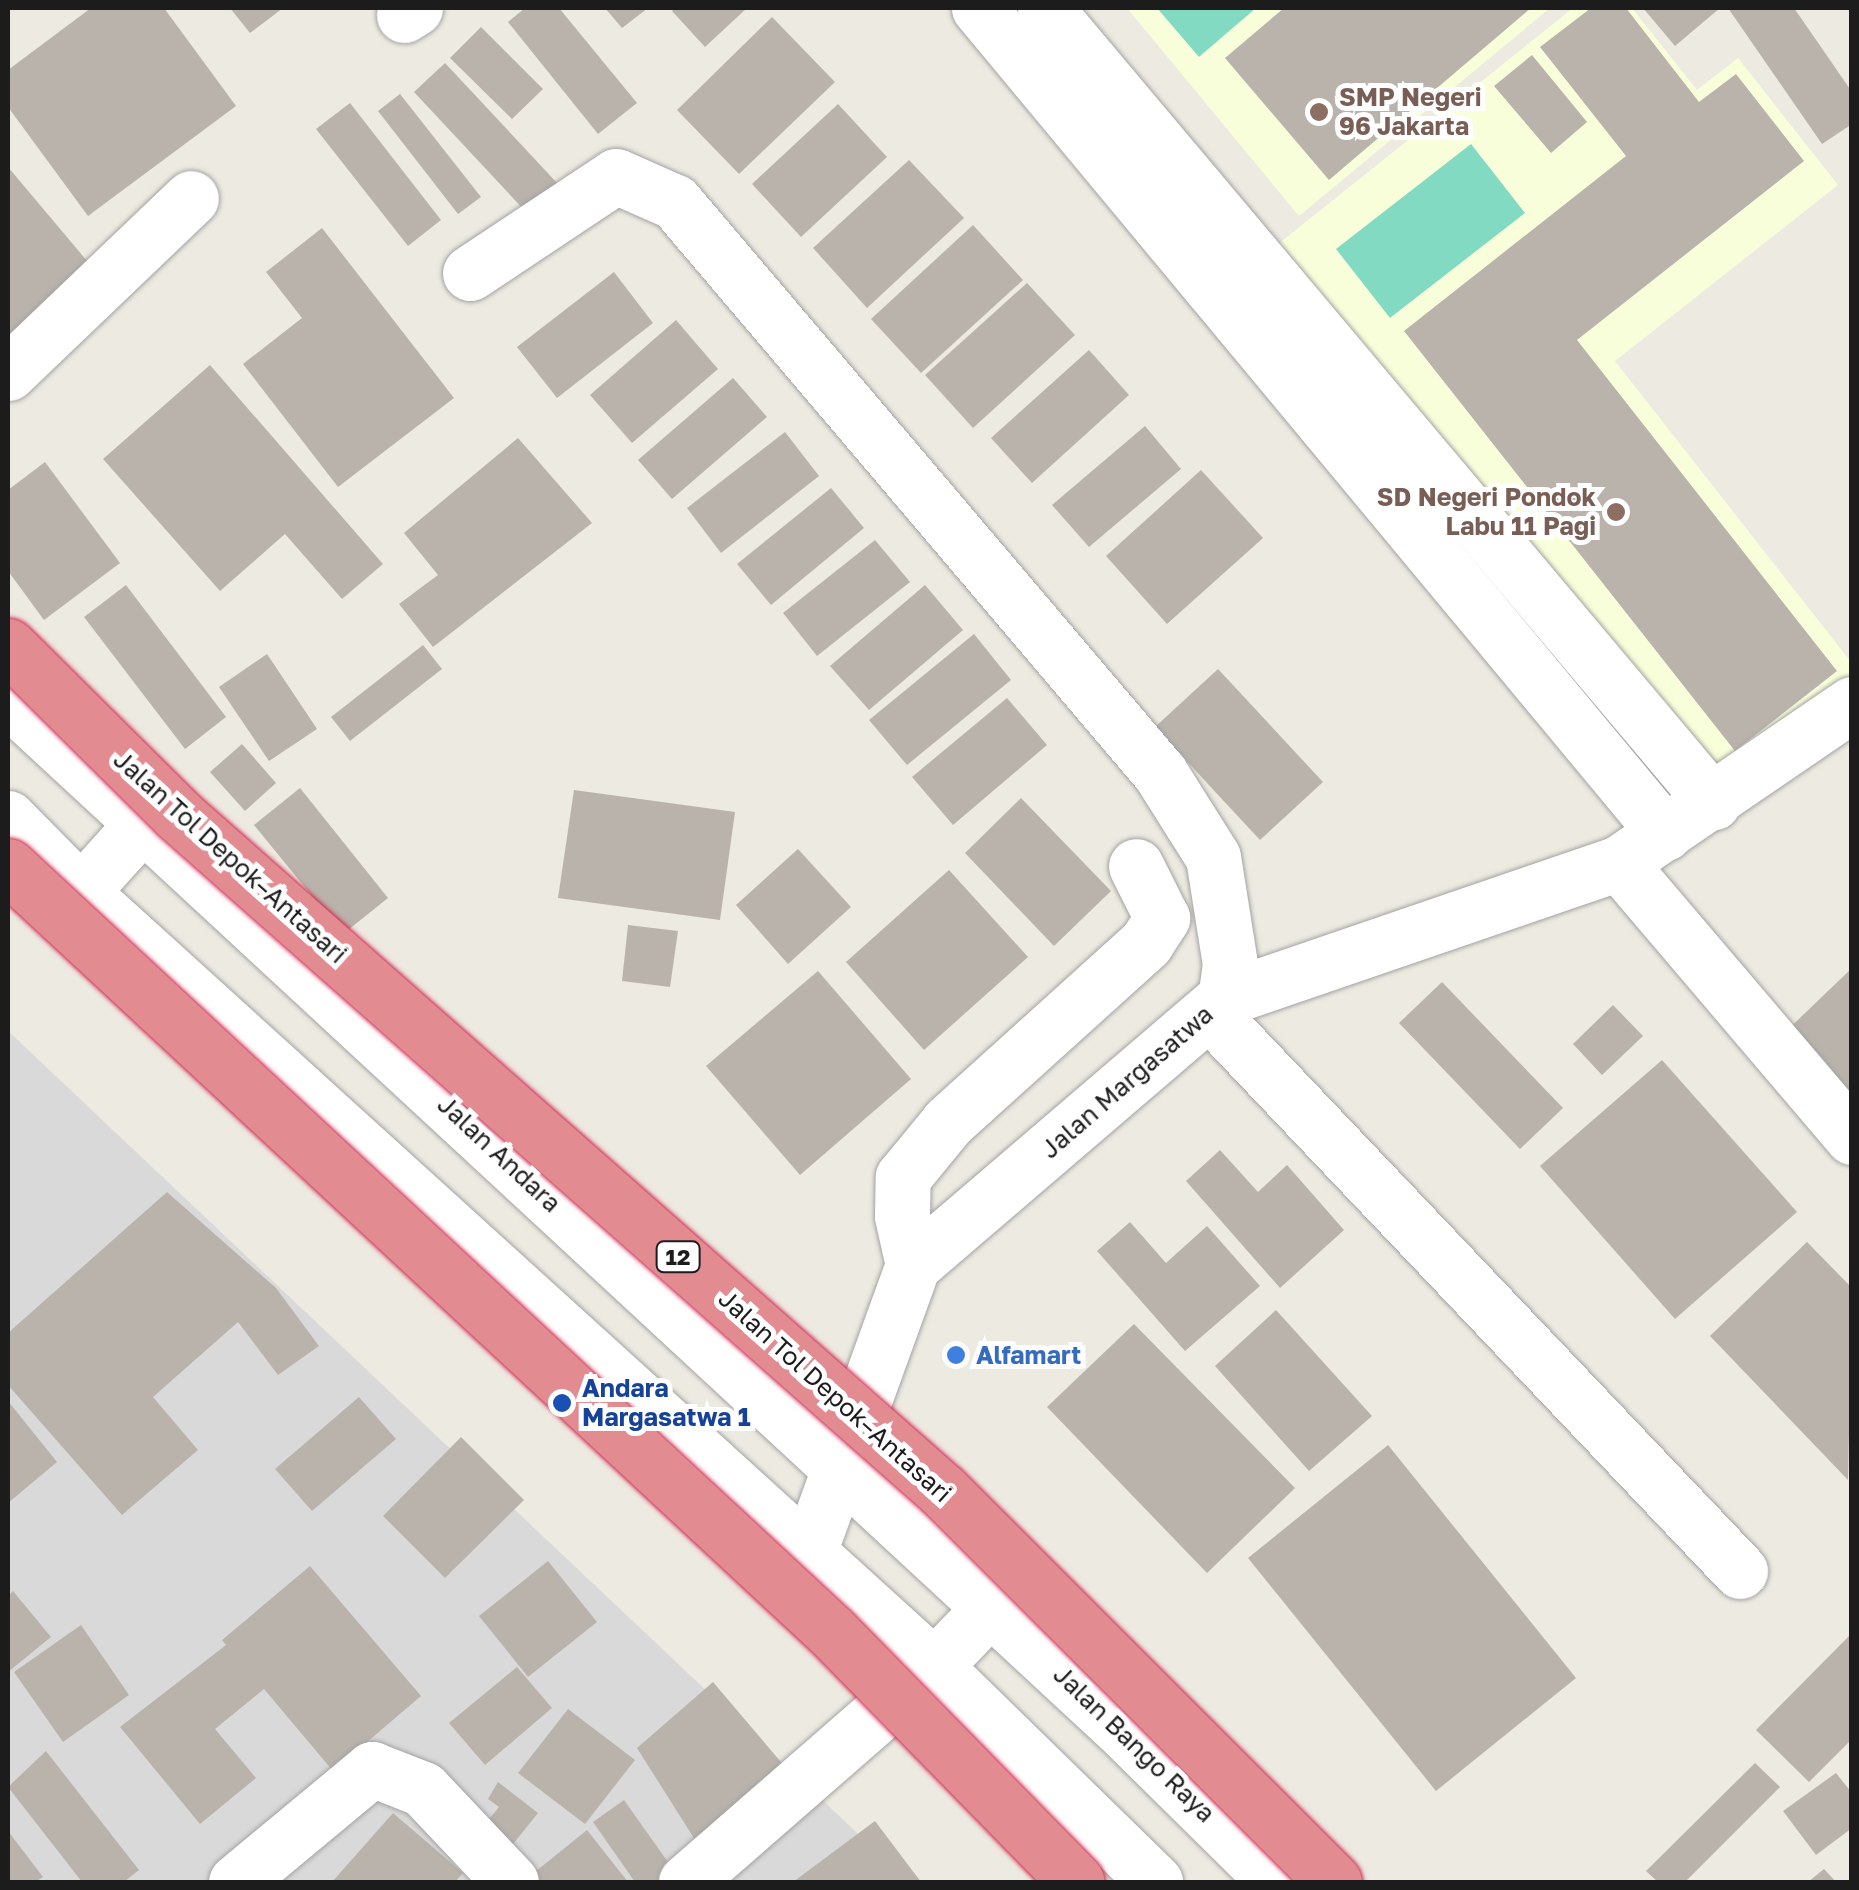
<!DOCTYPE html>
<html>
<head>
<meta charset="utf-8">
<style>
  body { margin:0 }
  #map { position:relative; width:1859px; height:1890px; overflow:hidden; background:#edeae1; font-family:"Golos Text",sans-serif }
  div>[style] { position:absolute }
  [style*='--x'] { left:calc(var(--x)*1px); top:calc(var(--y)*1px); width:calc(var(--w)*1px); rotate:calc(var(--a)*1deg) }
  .residential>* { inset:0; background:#dad9d9 }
  .education>* { inset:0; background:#f9feda }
  .pitch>* { inset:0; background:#82dac2 }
  .building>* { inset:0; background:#b9b3ab }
  .roads { filter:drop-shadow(0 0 2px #a3a3a3) drop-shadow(0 0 2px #a3a3a3) }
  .minor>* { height:55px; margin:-27.5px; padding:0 27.5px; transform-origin:27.5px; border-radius:27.5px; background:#fff }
  .tertiary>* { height:55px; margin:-27.5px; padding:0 27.5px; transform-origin:27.5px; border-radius:27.5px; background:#fff }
  .bridges { filter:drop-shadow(0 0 2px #cf2a4f) drop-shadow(0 0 2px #cf2a4f) }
  .motorway-bridge>* { height:55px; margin:-27.5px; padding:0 27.5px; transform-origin:27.5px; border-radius:27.5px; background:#e28b91 }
  .dots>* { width:28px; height:28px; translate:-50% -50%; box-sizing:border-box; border:5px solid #fff; border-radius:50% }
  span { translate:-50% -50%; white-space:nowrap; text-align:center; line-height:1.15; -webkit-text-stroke:10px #fff; paint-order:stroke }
  .shield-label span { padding:2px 8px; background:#fff; border:2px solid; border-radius:8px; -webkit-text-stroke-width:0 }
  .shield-label { font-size:22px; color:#1c1c1c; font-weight:700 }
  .education-label { font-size:25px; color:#785e54; font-weight:700 }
  .left { translate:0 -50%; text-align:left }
  .right { translate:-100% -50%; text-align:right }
  .street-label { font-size:25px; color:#1c1c1c }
  .shop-label { font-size:25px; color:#366cbe; font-weight:700 }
  .transit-label { font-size:25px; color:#164399; font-weight:700 }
  .frame { position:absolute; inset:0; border:10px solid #1c1c1c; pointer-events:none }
</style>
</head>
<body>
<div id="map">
  <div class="residential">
    <div style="clip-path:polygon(8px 1031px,909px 1882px,8px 1882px)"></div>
  </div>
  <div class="education">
    <div style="clip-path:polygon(1127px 8px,1550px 8px,1299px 216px)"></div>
    <div style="clip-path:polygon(1573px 8px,1632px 8px,1697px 90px,1738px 58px,1838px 185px,1615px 361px,1851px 662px,1851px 677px,1726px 773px,1272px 249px)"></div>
  </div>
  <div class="pitch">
    <div style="clip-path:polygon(1157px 8px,1256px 8px,1199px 57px)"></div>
    <div style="clip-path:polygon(1471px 144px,1525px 213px,1390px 318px,1336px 249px)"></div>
  </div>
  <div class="building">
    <div style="clip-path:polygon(91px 8px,164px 8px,236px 106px,88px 216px,8px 107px,8px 70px)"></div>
    <div style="clip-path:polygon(230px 8px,283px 8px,250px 33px)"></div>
    <div style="clip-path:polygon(525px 8px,559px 8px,637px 103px,598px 134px,508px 22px)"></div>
    <div style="clip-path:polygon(605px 8px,648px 8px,622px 28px)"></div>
    <div style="clip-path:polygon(676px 8px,747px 8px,705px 47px,672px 11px)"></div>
    <div style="clip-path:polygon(1284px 8px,1531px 8px,1329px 180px,1225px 58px)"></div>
    <div style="clip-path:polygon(1591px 8px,1626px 8px,1699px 102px,1736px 74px,1804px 161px,1577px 340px,1837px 671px,1735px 751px,1404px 331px,1626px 156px,1540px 47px)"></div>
    <div style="clip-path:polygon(1643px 8px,1720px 8px,1675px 46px)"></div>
    <div style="clip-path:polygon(1728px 8px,1794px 8px,1852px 92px,1852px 124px,1822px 144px)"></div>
    <div style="clip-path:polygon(772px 17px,835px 82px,739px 174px,677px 110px)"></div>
    <div style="clip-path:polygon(481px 27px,543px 89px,512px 119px,450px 58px)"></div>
    <div style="clip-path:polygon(1532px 55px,1587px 122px,1551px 153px,1494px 86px)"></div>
    <div style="clip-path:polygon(445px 63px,558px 184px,526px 212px,414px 92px)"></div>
    <div style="clip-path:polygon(400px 94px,481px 197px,458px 214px,378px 111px)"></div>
    <div style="clip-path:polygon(350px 103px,441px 220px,408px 246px,316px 129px)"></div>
    <div style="clip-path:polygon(838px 104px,887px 157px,801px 237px,752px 184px)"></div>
    <div style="clip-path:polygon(909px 160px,964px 218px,867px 308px,813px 248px)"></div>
    <div style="clip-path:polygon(8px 167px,93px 268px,8px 340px)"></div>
    <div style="clip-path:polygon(973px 225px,1023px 280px,921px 373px,871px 319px)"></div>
    <div style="clip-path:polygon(322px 228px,454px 398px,338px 487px,243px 364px,302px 318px,266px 272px)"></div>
    <div style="clip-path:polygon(614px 272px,653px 323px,557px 398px,517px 347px)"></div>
    <div style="clip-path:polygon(1027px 283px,1075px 335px,973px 428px,925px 375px)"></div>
    <div style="clip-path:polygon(676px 320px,718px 369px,632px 443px,590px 395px)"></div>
    <div style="clip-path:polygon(1089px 350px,1129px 395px,1032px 483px,991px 438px)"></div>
    <div style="clip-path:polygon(210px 365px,383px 564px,342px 599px,285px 534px,220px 591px,103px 459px)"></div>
    <div style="clip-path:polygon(733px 378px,767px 417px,672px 499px,638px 460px)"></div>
    <div style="clip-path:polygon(1145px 426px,1181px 469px,1089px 547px,1052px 505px)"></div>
    <div style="clip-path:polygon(785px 432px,819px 476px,721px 553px,687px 508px)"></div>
    <div style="clip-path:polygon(518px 438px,592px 523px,433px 647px,399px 604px,438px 575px,404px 533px)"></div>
    <div style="clip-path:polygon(45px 462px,120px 563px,44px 620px,8px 571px,8px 490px)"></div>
    <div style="clip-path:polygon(1201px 470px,1263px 538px,1167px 624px,1106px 556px)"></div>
    <div style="clip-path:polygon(831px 488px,864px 528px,771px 605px,737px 564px)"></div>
    <div style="clip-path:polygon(875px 540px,910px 582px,817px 656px,783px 613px)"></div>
    <div style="clip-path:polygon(126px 585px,226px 717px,185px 749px,84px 617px)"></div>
    <div style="clip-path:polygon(925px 585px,963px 630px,869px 710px,830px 666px)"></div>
    <div style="clip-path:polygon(974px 634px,1011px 680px,907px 765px,869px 720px)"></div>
    <div style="clip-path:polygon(423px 645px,442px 669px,350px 741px,331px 717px)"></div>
    <div style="clip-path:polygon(267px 654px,317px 729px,269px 761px,219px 687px)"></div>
    <div style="clip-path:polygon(1218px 669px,1323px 782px,1260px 840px,1155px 727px)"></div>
    <div style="clip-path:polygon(1007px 698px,1047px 745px,953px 825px,912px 777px)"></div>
    <div style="clip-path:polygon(242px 744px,276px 783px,245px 811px,210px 772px)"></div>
    <div style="clip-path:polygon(300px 788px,388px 898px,343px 934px,254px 825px)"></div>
    <div style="clip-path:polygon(574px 790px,735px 812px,720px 920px,558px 898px)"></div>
    <div style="clip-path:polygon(1021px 798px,1111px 891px,1054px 946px,965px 853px)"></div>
    <div style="clip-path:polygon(798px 849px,851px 907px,788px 964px,736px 905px)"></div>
    <div style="clip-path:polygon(949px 870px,1028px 957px,924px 1050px,846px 962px)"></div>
    <div style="clip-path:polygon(628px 925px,678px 931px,670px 987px,622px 981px)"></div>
    <div style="clip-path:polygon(1852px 968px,1852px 1115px,1778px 1039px)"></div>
    <div style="clip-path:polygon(818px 971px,911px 1079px,800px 1175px,706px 1066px)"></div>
    <div style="clip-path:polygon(1442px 982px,1563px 1108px,1520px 1149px,1399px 1023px)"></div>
    <div style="clip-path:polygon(1613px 1005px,1643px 1036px,1602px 1075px,1573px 1044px)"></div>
    <div style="clip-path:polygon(1662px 1060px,1797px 1212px,1675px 1319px,1540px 1166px)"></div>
    <div style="clip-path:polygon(1220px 1150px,1258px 1192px,1287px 1165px,1344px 1230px,1280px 1288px,1186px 1181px)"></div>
    <div style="clip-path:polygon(167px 1192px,276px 1288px,319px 1346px,278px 1375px,238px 1322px,153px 1397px,198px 1450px,122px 1515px,8px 1385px,8px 1333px)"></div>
    <div style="clip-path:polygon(1130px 1222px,1166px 1263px,1207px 1226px,1260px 1286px,1185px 1351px,1097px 1251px)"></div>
    <div style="clip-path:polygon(1807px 1242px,1852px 1288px,1848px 1480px,1710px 1336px)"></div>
    <div style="clip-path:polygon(1276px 1310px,1372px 1416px,1309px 1471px,1215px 1366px)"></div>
    <div style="clip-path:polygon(1134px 1324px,1295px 1488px,1207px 1573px,1047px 1407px)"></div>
    <div style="clip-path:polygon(359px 1397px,396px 1439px,312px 1511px,275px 1469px)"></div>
    <div style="clip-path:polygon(8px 1401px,57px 1462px,8px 1503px)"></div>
    <div style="clip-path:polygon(461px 1437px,524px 1500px,445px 1578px,383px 1516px)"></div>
    <div style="clip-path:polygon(1388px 1445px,1576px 1678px,1436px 1791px,1248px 1558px)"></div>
    <div style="clip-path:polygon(548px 1561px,597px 1622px,528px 1677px,479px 1616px)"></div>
    <div style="clip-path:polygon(310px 1566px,421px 1696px,333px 1771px,264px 1689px,215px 1729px,256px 1778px,200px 1824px,120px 1727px,226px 1645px,222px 1640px)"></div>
    <div style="clip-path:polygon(13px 1591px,51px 1637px,8px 1672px,8px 1596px)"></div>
    <div style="clip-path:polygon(81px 1625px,129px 1695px,63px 1742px,14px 1672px)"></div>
    <div style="clip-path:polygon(1852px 1633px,1852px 1739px,1809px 1782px,1756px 1730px)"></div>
    <div style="clip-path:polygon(517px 1667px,552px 1708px,485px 1765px,449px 1723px)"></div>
    <div style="clip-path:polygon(713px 1682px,786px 1768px,697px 1843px,637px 1748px)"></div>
    <div style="clip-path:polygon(568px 1709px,635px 1760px,585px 1824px,518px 1773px)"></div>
    <div style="clip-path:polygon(46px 1751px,139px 1870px,124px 1882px,82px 1882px,8px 1787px)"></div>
    <div style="clip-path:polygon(1755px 1763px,1780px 1787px,1685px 1882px,1658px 1882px,1646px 1871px)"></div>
    <div style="clip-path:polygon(1836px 1773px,1852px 1793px,1852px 1828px,1816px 1855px,1783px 1811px)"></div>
    <div style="clip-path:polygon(498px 1782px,538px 1813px,509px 1849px,481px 1829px,499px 1807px,488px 1799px)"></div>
    <div style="clip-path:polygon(624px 1800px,675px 1872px,660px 1882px,635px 1882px,593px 1822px)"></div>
    <div style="clip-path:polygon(393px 1813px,463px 1873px,455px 1882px,332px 1882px)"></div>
    <div style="clip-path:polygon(875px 1821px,921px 1882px,793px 1882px)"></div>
    <div style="clip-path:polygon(587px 1830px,628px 1882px,527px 1882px,525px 1880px)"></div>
    <div style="clip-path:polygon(8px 1831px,43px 1877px,35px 1882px,8px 1882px)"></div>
    <div style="clip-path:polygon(1824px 1869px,1836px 1882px,1808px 1882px)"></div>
  </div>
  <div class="roads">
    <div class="minor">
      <div style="--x:979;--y:8;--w:1073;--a:50.26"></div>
      <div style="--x:1045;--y:8;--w:1038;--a:49.93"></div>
      <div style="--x:404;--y:15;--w:13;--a:-32"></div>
      <div style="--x:470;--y:273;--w:175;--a:-33.6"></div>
      <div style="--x:616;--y:176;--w:64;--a:23.8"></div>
      <div style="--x:675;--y:202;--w:749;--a:49.66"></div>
      <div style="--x:1160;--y:773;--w:99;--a:57.8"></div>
      <div style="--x:1213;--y:857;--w:108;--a:81"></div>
      <div style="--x:1230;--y:964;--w:34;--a:98"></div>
      <div style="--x:8;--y:373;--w:253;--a:-43.7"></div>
      <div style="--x:1619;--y:863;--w:360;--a:49.6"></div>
      <div style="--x:1209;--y:1012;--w:771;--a:46.47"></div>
      <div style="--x:913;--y:1265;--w:50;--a:-102.7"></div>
      <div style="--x:902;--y:1216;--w:39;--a:-89"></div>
      <div style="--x:903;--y:1177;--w:71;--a:-50.7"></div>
      <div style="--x:948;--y:1122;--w:267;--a:-42.1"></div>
      <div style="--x:1146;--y:943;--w:30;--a:-57"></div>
      <div style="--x:1162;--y:918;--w:58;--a:-116.6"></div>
      <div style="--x:236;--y:1882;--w:177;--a:-39.7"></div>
      <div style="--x:372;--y:1769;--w:55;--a:21.4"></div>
      <div style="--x:423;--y:1789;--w:128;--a:46.6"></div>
      <div style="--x:686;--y:1882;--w:329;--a:-41.1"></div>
      <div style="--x:934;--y:1666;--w:81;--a:-46"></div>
    </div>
    <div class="tertiary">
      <div style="--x:8;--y:699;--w:1514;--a:42.78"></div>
      <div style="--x:1119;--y:1727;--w:221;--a:44.6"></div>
      <div style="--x:8;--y:818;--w:104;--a:45.4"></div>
      <div style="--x:81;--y:892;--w:1152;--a:42.22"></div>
      <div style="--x:934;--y:1666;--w:309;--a:44.3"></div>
      <div style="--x:81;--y:892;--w:91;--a:-48.1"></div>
      <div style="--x:809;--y:1552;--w:305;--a:-70.1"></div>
      <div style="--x:913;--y:1265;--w:411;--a:-40.6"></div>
      <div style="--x:1225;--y:998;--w:416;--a:-18.9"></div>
      <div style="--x:1619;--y:863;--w:282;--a:-34.3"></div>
    </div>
  </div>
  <div class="bridges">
    <div class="motorway-bridge">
      <div style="--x:8;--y:646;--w:238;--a:44.8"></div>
      <div style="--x:177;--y:814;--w:1022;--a:41.47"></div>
      <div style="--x:943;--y:1491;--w:553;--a:45"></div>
      <div style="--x:8;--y:866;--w:1124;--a:42.91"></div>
      <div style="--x:831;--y:1631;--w:351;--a:45.6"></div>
    </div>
  </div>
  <div class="dots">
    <div style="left:1319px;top:112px;background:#8d6e63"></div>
    <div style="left:1616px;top:512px;background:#8d6e63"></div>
    <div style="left:956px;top:1355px;background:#3f7fe0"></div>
    <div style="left:562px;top:1403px;background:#1a4fb4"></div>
  </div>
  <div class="shield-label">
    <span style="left:678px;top:1257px">12</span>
  </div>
  <div class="education-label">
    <span class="left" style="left:1339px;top:112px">SMP Negeri<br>96 Jakarta</span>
    <span class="right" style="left:1596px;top:512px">SD Negeri Pondok<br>Labu 11 Pagi</span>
  </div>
  <div class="street-label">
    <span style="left:230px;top:857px;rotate:42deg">Jalan Tol Depok–Antasari</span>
    <span style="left:1127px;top:1082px;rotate:-41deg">Jalan Margasatwa</span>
    <span style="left:499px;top:1154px;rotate:43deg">Jalan Andara</span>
    <span style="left:835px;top:1396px;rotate:42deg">Jalan Tol Depok–Antasari</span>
    <span style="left:1134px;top:1744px;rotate:44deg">Jalan Bango Raya</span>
  </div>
  <div class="shop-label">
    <span class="left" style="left:976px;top:1355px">Alfamart</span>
  </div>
  <div class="transit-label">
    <span class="left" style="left:582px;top:1403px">Andara<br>Margasatwa 1</span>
  </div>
  <div class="frame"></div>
</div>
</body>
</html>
